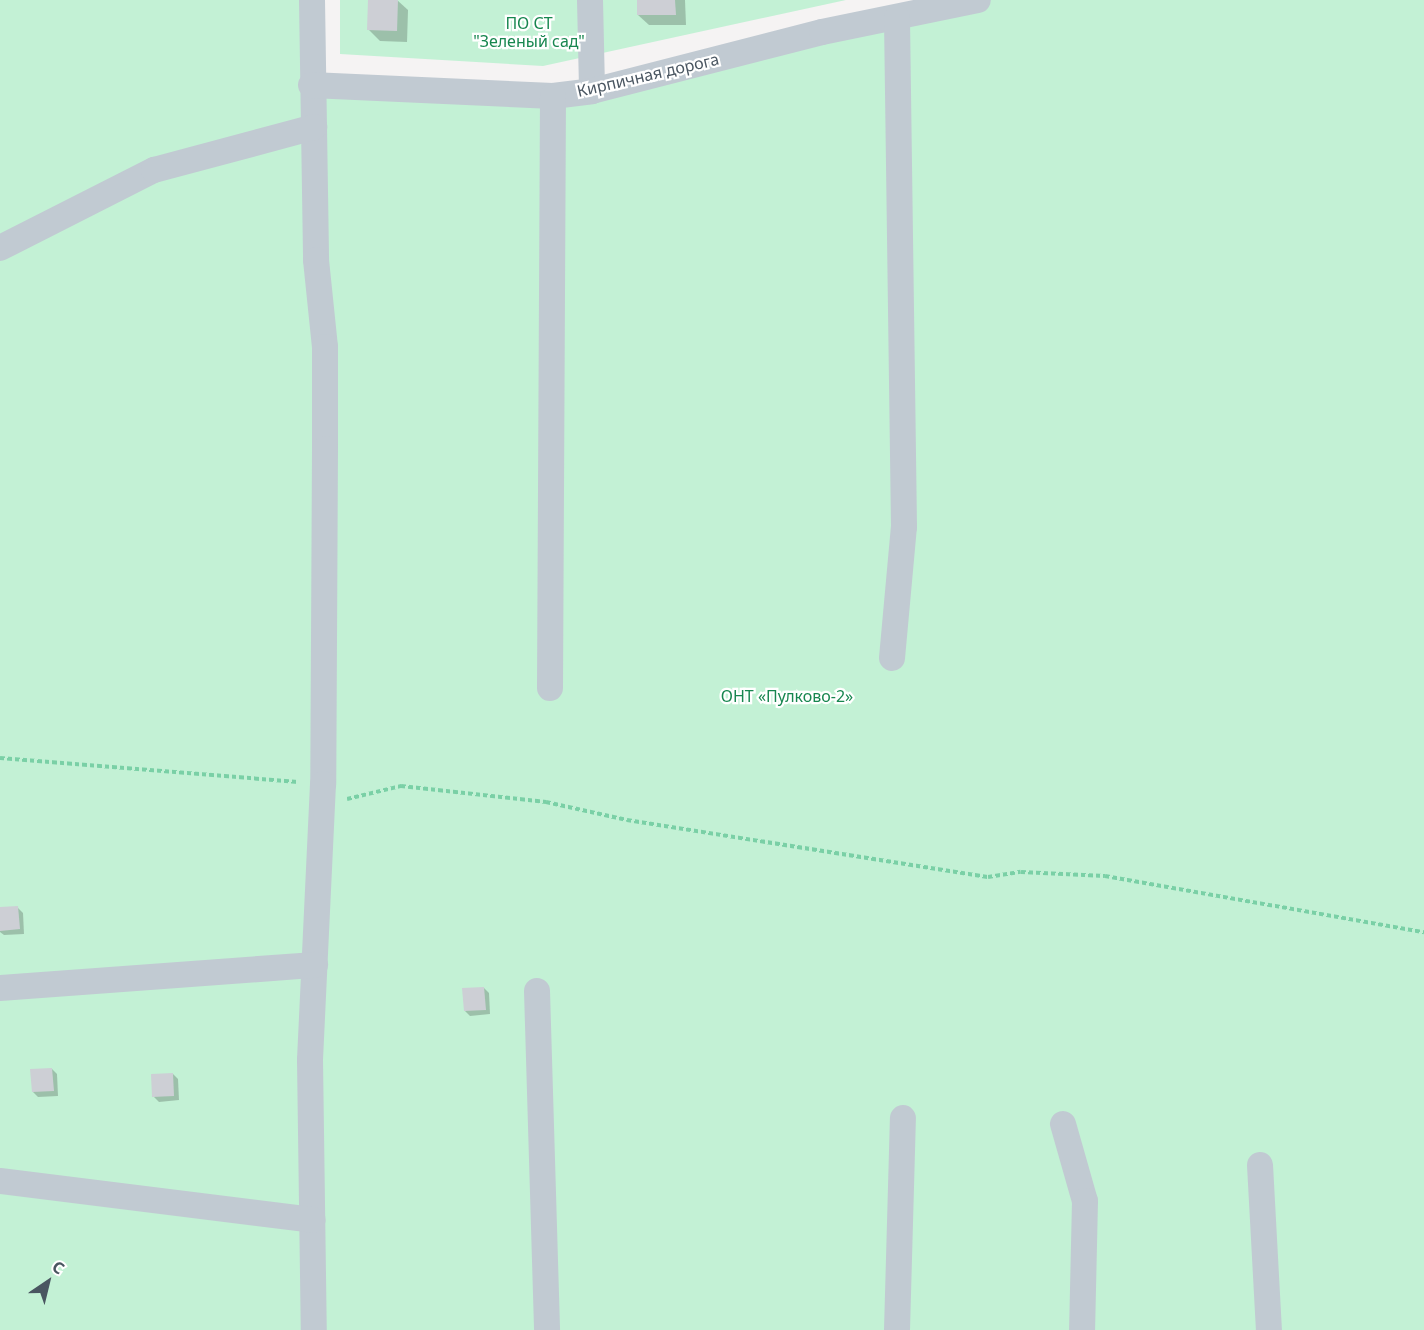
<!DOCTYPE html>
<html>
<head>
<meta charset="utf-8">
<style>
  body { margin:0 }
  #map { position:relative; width:1424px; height:1330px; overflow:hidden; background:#f5f3f3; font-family:"Noto Sans",sans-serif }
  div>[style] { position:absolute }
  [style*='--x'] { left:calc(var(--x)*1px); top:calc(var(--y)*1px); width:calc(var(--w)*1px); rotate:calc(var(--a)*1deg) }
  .green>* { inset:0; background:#c3f1d5 }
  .shadow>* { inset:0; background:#0003 }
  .building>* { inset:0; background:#cdcfd5 }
  .path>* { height:4px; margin-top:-2px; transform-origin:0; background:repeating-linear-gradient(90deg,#7ad0a6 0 4.5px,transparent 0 7.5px) }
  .minor>* { height:26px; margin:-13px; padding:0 13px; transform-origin:13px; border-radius:13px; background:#c1cad2 }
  span { translate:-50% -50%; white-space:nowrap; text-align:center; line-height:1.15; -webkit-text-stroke:4.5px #fff; paint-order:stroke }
  .park-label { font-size:16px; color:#17864f }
  .street-label { font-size:16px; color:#4a5661 }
  .north { position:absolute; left:18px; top:1252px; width:60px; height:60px; -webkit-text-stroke:4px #fff; paint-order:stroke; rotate:35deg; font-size:16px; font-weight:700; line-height:24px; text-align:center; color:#4a5661 }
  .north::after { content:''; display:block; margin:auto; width:21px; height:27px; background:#4a5661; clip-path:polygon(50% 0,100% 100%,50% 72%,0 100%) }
</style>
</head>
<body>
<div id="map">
  <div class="green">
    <div style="clip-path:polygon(0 0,312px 0,311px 84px,553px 96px,978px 0,1424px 0,1424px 1330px,0 1330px)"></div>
    <div style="clip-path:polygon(340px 0,846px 0,543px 66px,340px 54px)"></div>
  </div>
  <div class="shadow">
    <div style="clip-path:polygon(370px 0,397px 0,408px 10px,407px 42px,380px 41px,369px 30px)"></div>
    <div style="clip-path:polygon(638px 0,685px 0,686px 25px,649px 25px,638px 15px)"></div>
    <div style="clip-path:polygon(18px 908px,23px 913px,24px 934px,4px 935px,0 932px,0 909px)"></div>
    <div style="clip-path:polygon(484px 988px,489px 993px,490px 1014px,470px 1016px,465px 1011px)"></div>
    <div style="clip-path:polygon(52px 1069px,57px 1074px,58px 1096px,38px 1097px,33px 1092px)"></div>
    <div style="clip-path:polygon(173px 1074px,178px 1079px,179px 1100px,159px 1102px,154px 1097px)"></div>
  </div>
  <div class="building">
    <div style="clip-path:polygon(368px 0,398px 0,397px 31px,367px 30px)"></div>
    <div style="clip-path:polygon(637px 0,675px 0,676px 15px,637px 15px)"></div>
    <div style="clip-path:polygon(18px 906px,20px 929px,0 931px,0 907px)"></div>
    <div style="clip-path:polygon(484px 987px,486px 1010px,464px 1011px,462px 988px)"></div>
    <div style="clip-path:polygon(52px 1068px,54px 1091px,32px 1092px,30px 1069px)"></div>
    <div style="clip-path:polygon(173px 1073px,174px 1096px,152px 1097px,151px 1074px)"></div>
  </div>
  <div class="path">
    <div style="--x:0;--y:758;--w:299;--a:4.6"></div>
    <div style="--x:347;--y:799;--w:56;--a:-13.5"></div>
    <div style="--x:401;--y:786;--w:146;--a:6.3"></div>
    <div style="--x:546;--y:802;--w:83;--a:12.5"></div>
    <div style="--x:627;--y:820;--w:365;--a:9"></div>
    <div style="--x:988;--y:877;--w:33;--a:-9"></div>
    <div style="--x:1021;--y:872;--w:84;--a:2.7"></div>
    <div style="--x:1105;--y:876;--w:324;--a:10"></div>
  </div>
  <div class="minor">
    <div style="--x:312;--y:0;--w:260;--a:89.1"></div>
    <div style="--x:316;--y:260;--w:87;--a:84.1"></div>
    <div style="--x:325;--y:347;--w:102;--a:90"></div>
    <div style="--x:325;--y:449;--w:335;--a:90.3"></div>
    <div style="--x:323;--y:784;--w:276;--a:92.7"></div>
    <div style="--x:310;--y:1060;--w:270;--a:89.2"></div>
    <div style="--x:590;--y:0;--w:91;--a:88.7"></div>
    <div style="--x:311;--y:85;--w:242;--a:2.6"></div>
    <div style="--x:553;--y:96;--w:39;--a:-7"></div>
    <div style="--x:592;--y:91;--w:237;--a:-14.4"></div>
    <div style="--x:822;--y:32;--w:159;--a:-11.6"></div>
    <div style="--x:0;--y:248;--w:173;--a:-26.9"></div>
    <div style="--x:154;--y:170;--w:166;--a:-15"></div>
    <div style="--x:892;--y:658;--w:132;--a:-84.8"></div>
    <div style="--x:904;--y:527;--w:509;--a:-90.79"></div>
    <div style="--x:550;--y:688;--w:592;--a:-89.71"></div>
    <div style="--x:0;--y:988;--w:316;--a:-4.2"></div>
    <div style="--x:537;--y:991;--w:339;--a:88.3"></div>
    <div style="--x:1063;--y:1124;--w:80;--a:74.1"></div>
    <div style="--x:1085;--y:1201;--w:129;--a:91.3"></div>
    <div style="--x:1260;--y:1165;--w:165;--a:86.9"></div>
    <div style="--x:0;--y:1181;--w:315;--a:7.1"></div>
    <div style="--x:897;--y:1330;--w:212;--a:-88.4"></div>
  </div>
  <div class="park-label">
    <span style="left:529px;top:32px">ПО СТ<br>"Зеленый сад"</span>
    <span style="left:787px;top:696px">ОНТ «Пулково-2»</span>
  </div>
  <div class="street-label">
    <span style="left:648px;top:75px;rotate:-13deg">Кирпичная дорога</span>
  </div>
  <div class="north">С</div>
</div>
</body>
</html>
